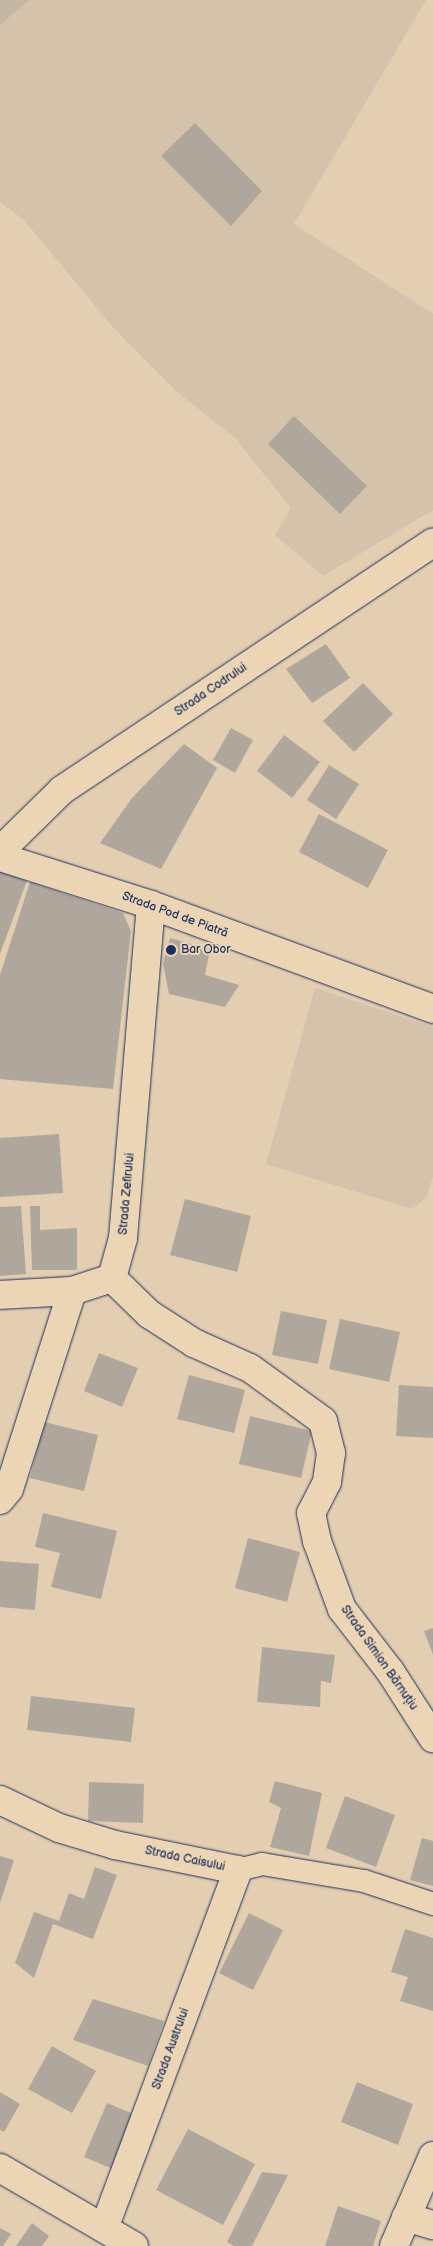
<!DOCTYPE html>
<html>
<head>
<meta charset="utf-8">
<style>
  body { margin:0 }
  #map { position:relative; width:433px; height:2246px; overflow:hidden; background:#e3ceb1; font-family:"Balsamiq Sans",sans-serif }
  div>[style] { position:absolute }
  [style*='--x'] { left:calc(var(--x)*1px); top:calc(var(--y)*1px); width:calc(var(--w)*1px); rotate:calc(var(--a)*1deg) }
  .built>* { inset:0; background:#d4c2ab }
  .green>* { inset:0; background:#c5b7a5 }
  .building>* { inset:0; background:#b0a79c }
  .roads { filter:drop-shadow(0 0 1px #1b2f5e) drop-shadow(0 0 1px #1b2f5e) }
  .pedestrian>* { height:22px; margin:-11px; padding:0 11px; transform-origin:11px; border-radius:11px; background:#ebd5b4 }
  .minor>* { height:28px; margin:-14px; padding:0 14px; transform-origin:14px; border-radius:14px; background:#ebd5b4 }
  .tertiary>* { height:28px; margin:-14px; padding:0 14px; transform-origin:14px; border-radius:14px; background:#ebd5b4 }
  .dots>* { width:14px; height:14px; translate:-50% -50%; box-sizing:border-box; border:2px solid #ebd5b4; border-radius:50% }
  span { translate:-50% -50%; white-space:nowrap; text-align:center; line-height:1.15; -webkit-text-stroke:4px #ebd5b4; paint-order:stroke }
  .street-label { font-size:12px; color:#1b2f5e }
  .poi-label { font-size:12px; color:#1b2f5e }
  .left { translate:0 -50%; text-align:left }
</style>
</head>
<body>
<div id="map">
  <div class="built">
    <div style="clip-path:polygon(0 0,426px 0,294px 224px,433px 314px,433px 510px,323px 576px,275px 535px,291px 508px,235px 438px,177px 392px,110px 324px,24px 220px,0 202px)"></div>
    <div style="clip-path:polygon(315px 988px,433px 1027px,433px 1177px,426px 1198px,412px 1209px,266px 1164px)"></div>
  </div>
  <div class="green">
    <div style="clip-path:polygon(0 0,29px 0,0 25px)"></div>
  </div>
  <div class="building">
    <div style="clip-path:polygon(195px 123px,262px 191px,231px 226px,161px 156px)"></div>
    <div style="clip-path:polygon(294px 416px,367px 486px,340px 514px,268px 444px)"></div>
    <div style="clip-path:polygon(326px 644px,350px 678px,312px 703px,286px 669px)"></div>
    <div style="clip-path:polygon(363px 683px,393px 714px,354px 752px,323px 721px)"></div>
    <div style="clip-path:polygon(231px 728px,253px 740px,235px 773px,213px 760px)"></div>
    <div style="clip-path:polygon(284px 735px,320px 762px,292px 798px,257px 771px)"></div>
    <div style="clip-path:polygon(184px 744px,217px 768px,161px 869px,100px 843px,132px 798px)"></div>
    <div style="clip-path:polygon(329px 765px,359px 784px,336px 819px,307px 800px)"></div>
    <div style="clip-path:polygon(319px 814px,388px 850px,368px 888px,299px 852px)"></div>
    <div style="clip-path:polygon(0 864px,29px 875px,0 954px)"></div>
    <div style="clip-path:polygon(30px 882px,123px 913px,131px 931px,113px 1089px,0 1079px,0 975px)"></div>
    <div style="clip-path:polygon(170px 938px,210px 949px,205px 975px,239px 985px,225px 1007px,169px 994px,163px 964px)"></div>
    <div style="clip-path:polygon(59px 1134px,63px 1193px,0 1197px,0 1138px)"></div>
    <div style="clip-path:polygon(185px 1199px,251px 1216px,237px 1272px,170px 1255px)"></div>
    <div style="clip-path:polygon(21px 1206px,26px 1274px,0 1276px,0 1207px)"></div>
    <div style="clip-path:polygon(30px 1206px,40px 1206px,40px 1230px,77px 1228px,77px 1270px,32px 1270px)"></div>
    <div style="clip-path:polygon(281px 1311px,327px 1320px,318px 1364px,272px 1355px)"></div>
    <div style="clip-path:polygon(340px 1319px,400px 1332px,389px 1382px,329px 1369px)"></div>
    <div style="clip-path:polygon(99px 1353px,138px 1368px,122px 1407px,84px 1391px)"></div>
    <div style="clip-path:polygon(189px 1375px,245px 1390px,234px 1433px,177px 1419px)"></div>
    <div style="clip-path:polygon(399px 1385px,433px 1387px,433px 1438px,396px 1436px)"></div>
    <div style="clip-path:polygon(250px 1416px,312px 1431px,301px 1478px,239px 1464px)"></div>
    <div style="clip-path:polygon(44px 1422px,98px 1435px,84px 1491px,30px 1478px)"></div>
    <div style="clip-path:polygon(43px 1513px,117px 1531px,101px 1599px,51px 1587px,60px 1553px,35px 1547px)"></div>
    <div style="clip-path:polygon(248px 1538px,300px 1552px,287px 1602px,235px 1588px)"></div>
    <div style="clip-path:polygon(0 1561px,39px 1564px,35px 1610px,0 1607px)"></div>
    <div style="clip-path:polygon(433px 1628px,433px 1655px,424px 1631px)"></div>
    <div style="clip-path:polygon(262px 1647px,335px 1655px,331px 1683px,321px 1681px,320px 1707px,257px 1702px)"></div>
    <div style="clip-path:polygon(31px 1696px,135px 1708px,131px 1742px,27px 1730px)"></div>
    <div style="clip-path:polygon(275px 1781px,322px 1793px,309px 1856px,270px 1847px,281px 1808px,269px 1802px)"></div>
    <div style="clip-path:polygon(89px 1782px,144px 1784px,143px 1823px,88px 1821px)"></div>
    <div style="clip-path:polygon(345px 1796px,395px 1815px,376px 1867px,326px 1848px)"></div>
    <div style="clip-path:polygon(422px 1838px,433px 1841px,433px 1886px,410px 1880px)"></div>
    <div style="clip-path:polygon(0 1856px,14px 1860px,0 1903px)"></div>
    <div style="clip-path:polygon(95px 1867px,117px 1875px,93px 1939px,53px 1924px,34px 1978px,15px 1963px,34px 1912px,59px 1921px,69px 1893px,84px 1899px)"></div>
    <div style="clip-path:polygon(249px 1913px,283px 1930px,253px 1990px,219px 1973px)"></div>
    <div style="clip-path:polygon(405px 1929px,433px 1938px,433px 2011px,400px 2001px,408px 1977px,391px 1972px)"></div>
    <div style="clip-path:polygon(93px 1999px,164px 2021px,148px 2066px,73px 2040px)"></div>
    <div style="clip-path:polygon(52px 2046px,96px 2071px,72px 2113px,28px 2089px)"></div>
    <div style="clip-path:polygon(357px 2082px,413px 2104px,398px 2145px,341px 2122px)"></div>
    <div style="clip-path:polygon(0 2092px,20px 2104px,4px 2132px,0 2130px)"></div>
    <div style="clip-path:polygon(107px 2103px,136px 2115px,113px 2169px,84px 2157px)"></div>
    <div style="clip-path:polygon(188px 2129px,255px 2164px,223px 2225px,156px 2190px)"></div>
    <div style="clip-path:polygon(262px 2172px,288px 2175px,252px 2246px,234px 2246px,227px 2242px)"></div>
    <div style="clip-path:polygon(338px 2206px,381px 2221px,373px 2246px,325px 2246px)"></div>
    <div style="clip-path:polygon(32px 2223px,49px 2236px,42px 2246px,16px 2246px)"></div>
    <div style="clip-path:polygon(0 2228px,11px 2234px,3px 2246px,0 2246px)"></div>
  </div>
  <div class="roads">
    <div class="pedestrian">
      <div style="--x:238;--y:1870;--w:25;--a:-14"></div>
      <div style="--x:262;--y:1864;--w:103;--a:9.5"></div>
      <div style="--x:364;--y:1881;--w:73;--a:18.4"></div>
    </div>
    <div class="minor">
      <div style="--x:0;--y:851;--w:87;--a:-44.5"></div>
      <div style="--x:62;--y:790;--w:446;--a:-33.7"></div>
      <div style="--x:0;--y:857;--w:158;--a:17.6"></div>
      <div style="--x:151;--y:905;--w:301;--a:20.2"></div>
      <div style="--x:112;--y:1278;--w:52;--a:44.2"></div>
      <div style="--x:149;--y:1314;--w:54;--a:32.8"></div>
      <div style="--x:194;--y:1343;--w:61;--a:24.1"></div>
      <div style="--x:250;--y:1368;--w:90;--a:36"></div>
      <div style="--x:323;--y:1421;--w:33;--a:76"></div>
      <div style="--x:331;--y:1453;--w:29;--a:98"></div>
      <div style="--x:327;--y:1482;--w:35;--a:117"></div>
      <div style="--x:311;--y:1513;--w:29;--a:78"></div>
      <div style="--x:317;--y:1541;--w:72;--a:69.8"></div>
      <div style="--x:342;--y:1609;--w:78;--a:52.3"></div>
      <div style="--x:390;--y:1671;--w:80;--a:57.3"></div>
      <div style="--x:0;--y:1295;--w:72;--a:-3.2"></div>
      <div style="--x:0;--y:1500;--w:14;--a:-51"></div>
      <div style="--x:9;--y:1489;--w:208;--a:-72.3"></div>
      <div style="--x:72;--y:1291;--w:42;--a:-18"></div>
      <div style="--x:112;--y:1278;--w:41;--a:-74.6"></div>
      <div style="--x:123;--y:1238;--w:334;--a:-85.2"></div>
      <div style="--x:0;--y:1800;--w:65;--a:25.4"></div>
      <div style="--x:59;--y:1828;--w:59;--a:16.9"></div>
      <div style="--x:115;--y:1845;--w:126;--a:11.5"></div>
      <div style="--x:238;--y:1870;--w:382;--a:110.5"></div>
      <div style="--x:406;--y:2217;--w:28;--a:17"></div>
      <div style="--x:394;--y:2246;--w:98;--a:-66.6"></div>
    </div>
    <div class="tertiary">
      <div style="--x:0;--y:2168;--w:155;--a:30.2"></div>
    </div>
  </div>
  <div class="dots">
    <div style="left:171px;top:950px;background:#1b2f5e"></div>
  </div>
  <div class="street-label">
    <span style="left:211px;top:690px;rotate:-34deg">Strada Codrului</span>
    <span style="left:175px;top:915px;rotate:20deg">Strada Pod de Piatră</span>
    <span style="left:127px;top:1194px;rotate:-85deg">Strada Zefirului</span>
    <span style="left:379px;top:1658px;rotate:55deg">Strada Simion Bărnuțiu</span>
    <span style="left:185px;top:1859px;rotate:12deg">Strada Caisului</span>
    <span style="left:171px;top:2049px;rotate:-70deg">Strada Austrului</span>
  </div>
  <div class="poi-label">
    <span class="left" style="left:181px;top:950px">Bar Obor</span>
  </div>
</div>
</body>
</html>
